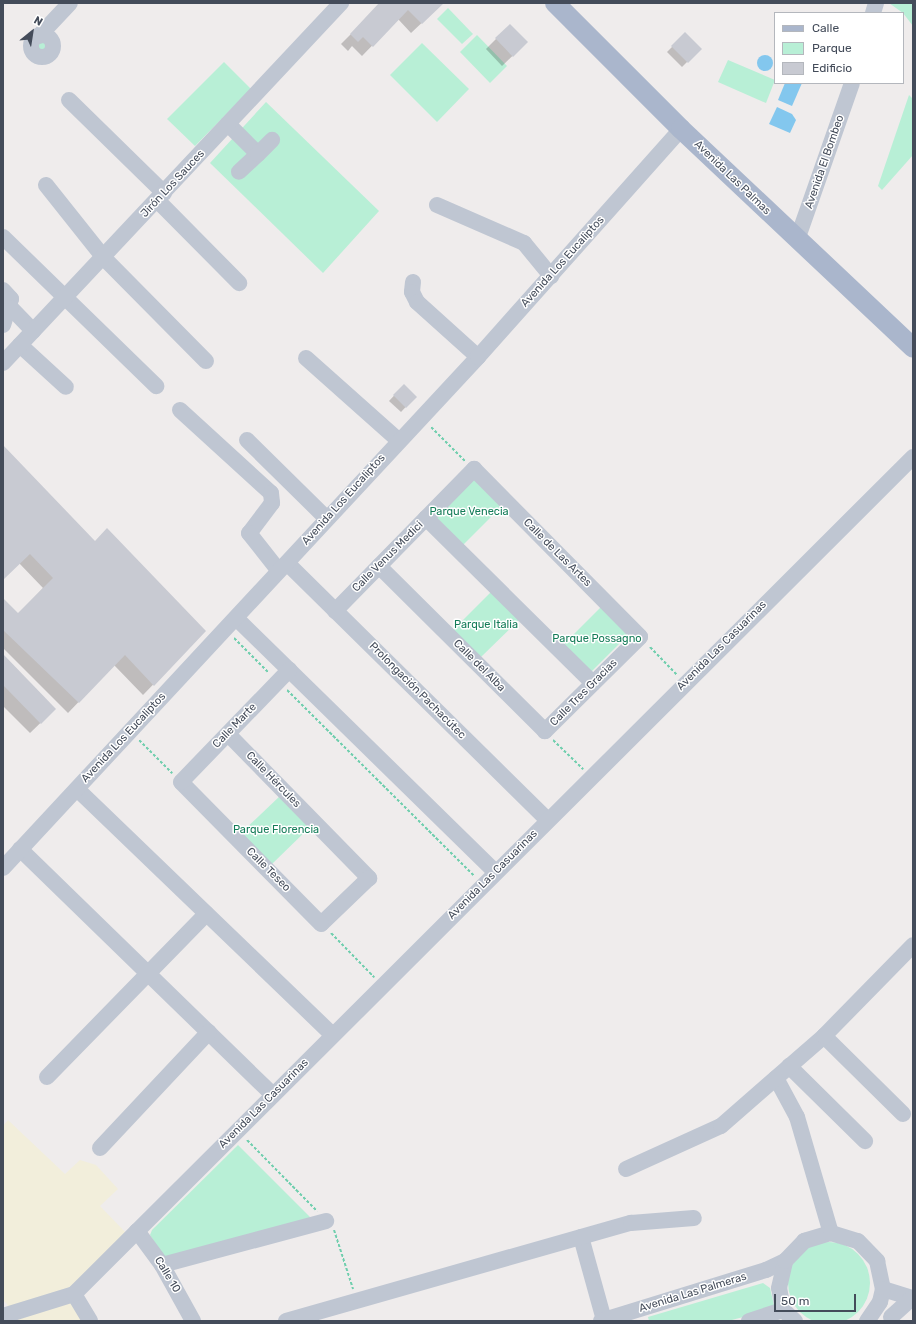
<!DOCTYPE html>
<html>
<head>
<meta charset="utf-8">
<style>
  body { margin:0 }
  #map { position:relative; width:916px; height:1324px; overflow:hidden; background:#efecec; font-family:Rubik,sans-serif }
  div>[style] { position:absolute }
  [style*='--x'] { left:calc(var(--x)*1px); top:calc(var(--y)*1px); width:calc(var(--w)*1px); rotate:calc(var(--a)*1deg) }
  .green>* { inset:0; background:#b8efd6 }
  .round { border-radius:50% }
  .sand>* { inset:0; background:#f2eedb }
  .water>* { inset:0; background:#83c7ee }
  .shadow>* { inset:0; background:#0003 }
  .building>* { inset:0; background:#c8cad2 }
  .path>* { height:2px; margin-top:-1px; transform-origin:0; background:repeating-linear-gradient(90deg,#6fcead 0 3px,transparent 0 5px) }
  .minor>* { height:16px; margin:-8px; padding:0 8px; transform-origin:8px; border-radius:8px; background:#bfc6d2 }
  .minor>.ring { margin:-8px; padding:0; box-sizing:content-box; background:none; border:16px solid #bfc6d2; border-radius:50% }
  .major>* { height:20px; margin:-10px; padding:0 10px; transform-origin:10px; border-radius:10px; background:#aab6cc }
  span { translate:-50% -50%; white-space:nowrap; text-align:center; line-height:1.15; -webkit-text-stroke:3px #fff; paint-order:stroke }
  .street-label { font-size:11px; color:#444c5a }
  .park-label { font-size:11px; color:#147c58 }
  .frame { position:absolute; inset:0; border:4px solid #444c5a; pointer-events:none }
  .legend { position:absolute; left:774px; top:12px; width:130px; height:72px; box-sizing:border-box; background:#fff; border:1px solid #b4b7bd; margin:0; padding:5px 7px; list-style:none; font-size:12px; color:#444c5a }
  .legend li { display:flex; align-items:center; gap:8px; height:20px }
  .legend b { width:20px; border:1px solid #b4b7bd }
  .north { position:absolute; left:12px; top:12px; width:40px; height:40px; -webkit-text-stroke:3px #fff; paint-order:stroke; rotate:30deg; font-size:11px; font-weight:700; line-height:16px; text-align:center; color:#444c5a }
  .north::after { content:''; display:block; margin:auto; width:14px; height:18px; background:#444c5a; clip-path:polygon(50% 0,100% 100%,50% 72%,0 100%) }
  .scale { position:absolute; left:774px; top:1294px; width:82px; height:18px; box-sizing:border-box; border:2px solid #444c5a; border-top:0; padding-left:5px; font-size:12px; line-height:14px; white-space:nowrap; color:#444c5a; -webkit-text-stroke:3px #fff; paint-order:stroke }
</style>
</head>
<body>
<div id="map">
  <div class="green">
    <div style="clip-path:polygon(889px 3px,913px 3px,913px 26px,903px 13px)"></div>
    <div style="clip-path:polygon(448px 8px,473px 34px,462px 44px,437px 19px)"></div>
    <div style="clip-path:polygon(477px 35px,507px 66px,490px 83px,460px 52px)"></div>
    <div class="round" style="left:36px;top:41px;width:12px;height:12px"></div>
    <div style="clip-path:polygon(422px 43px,469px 89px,437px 122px,390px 75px)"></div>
    <div style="clip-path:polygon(728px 60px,775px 80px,766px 103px,718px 82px)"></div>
    <div style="clip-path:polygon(224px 62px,251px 89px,195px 146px,167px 119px)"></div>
    <div style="clip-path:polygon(909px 95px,913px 99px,913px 155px,882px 190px,878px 186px)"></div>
    <div style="clip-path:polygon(266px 102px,379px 211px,323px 273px,210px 163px)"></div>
    <div style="clip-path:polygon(474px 479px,501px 507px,463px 545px,436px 517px)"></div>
    <div style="clip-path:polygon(491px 592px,519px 620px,481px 657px,453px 630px)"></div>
    <div style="clip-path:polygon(602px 606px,629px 634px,591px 672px,564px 644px)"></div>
    <div style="clip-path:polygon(281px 795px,311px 826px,272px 864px,241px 833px)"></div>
    <div style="clip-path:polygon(238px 1145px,311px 1218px,165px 1259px,150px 1235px,152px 1230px)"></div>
    <div class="round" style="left:788px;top:1242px;width:82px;height:82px"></div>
    <div style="clip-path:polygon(763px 1283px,770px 1288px,774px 1305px,770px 1310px,728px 1321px,649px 1321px,648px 1317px)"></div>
  </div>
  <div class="sand">
    <div style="clip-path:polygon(8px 1120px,65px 1174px,80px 1160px,96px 1165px,118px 1189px,100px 1206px,129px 1236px,81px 1279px,83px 1321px,3px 1321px,3px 1310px,8px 1305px,3px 1300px,3px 1126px)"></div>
  </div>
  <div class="water">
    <div class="round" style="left:757px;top:55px;width:16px;height:16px"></div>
    <div style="clip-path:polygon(785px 83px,802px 83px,792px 106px,778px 100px)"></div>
    <div style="clip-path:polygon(777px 107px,792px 114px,796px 120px,790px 133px,769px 124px)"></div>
  </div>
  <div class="shadow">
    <div style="clip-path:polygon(382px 3px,443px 3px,411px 33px,398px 19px,362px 56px,352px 46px,348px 51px,341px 44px)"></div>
    <div style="clip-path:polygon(510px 25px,527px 42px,502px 66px,486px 49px)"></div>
    <div style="clip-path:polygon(685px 34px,700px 49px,682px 67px,667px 52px)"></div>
    <div style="clip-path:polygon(404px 385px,415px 397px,401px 412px,389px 401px)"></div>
    <div style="clip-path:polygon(3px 453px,95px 542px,205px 631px,143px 695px,114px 665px,68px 713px,3px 648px,3px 599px,18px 614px,43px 588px,19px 563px,3px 579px)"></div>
    <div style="clip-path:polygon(3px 655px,55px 709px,30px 733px,3px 706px)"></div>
  </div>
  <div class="building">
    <div style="clip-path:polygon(379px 3px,444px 3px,422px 24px,408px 10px,373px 47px,363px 37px,358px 42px,350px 34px)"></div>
    <div style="clip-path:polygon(510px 24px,528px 42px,513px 57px,495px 38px)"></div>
    <div style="clip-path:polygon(685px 32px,702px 49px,688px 63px,671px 46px)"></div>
    <div style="clip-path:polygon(404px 384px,417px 397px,406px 408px,393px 395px)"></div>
    <div style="clip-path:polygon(3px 445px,95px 541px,107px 528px,206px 631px,154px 686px,125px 655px,79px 703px,3px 630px,3px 598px,18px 613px,53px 578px,30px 554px,3px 580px)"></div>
    <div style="clip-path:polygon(3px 654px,56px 709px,41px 724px,3px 685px)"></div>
  </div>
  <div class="path">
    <div style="--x:431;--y:427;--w:48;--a:45"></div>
    <div style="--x:234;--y:638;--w:48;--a:45"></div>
    <div style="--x:650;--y:647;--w:39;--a:46"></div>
    <div style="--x:287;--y:690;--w:264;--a:44.8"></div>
    <div style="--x:139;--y:740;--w:47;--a:45"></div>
    <div style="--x:553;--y:740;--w:42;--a:44"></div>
    <div style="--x:331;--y:933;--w:62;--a:45.7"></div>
    <div style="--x:247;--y:1140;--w:100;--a:45.4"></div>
    <div style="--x:334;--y:1230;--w:62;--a:72.1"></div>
  </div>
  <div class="minor">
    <div style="--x:873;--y:13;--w:10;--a:-73"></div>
    <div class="ring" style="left:31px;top:35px;width:6px;height:6px"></div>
    <div style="--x:39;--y:36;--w:45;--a:-46.8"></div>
    <div style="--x:69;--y:100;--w:133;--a:44.4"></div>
    <div style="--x:228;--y:124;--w:42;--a:45"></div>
    <div style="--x:258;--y:154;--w:26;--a:137"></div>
    <div style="--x:258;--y:154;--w:20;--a:-45"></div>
    <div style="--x:46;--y:185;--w:93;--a:51.5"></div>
    <div style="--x:104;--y:258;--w:145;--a:45.3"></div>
    <div style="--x:157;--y:200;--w:117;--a:45.3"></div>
    <div style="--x:437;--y:205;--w:95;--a:23.6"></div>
    <div style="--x:524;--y:243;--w:43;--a:50.7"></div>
    <div style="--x:3;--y:237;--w:214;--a:44.2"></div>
    <div style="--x:797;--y:240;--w:166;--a:-70.7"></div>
    <div style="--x:413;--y:282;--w:10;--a:96"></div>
    <div style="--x:412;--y:292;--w:11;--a:63"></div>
    <div style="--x:417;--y:302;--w:82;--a:42"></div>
    <div style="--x:3;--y:290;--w:12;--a:48"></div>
    <div style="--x:11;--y:299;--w:27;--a:107"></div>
    <div style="--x:11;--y:308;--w:32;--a:46"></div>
    <div style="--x:20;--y:345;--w:62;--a:42.4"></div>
    <div style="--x:306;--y:358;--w:123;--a:41.7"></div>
    <div style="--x:3;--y:363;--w:494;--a:-46.8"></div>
    <div style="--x:180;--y:410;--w:123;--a:42.4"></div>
    <div style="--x:271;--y:493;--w:10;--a:84"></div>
    <div style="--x:272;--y:503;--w:38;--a:127"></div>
    <div style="--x:249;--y:533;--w:48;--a:51.7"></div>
    <div style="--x:247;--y:440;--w:111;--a:44.6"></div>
    <div style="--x:426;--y:518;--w:235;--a:44.7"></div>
    <div style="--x:287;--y:563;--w:366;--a:44.6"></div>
    <div style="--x:335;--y:611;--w:199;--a:-45.6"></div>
    <div style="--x:474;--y:469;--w:236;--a:45.3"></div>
    <div style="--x:640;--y:637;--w:134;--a:135.3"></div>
    <div style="--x:545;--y:731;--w:234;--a:-135.2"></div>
    <div style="--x:236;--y:618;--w:363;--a:44.4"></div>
    <div style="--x:228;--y:734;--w:202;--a:45.6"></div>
    <div style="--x:369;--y:878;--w:66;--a:136.2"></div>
    <div style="--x:321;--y:924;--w:199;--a:-134.6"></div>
    <div style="--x:181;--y:782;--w:156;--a:-46"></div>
    <div style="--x:77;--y:789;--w:355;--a:43.9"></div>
    <div style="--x:20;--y:849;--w:353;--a:44.2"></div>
    <div style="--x:3;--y:868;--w:698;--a:-47.09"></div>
    <div style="--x:478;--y:357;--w:305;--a:-48.3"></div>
    <div style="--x:824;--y:1036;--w:111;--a:44.6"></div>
    <div style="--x:789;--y:1066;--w:107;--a:44.6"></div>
    <div style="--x:47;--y:1077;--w:228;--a:-45.7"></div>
    <div style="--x:776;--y:1078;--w:44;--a:61.7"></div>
    <div style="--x:797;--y:1117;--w:121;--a:73.7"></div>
    <div style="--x:100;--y:1148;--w:159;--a:-46.8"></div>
    <div style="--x:626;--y:1169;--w:104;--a:-24.4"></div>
    <div style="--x:721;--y:1126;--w:137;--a:-41.1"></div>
    <div style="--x:824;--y:1036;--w:127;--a:-45.6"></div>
    <div style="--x:137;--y:1231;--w:42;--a:53.7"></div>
    <div style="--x:162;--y:1265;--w:64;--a:61"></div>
    <div style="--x:581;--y:1237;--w:86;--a:74.5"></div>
    <div style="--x:162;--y:1265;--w:170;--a:-15"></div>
    <div style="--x:883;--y:1289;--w:31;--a:17"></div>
    <div style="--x:74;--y:1294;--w:31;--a:59"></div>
    <div style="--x:3;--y:1316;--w:74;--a:-17.2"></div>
    <div style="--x:74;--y:1294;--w:1185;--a:-44.93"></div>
    <div style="--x:891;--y:1317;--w:28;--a:-42"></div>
    <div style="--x:286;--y:1321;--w:359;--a:-15.9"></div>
    <div style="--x:631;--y:1223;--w:63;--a:-4.5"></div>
    <div style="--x:601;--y:1321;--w:173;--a:-17.2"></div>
    <div style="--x:766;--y:1270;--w:21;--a:-25"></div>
    <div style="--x:749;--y:1321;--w:36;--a:-18"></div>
    <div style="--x:795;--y:1321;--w:16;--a:-137"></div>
    <div style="--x:783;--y:1310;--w:22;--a:-100"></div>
    <div style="--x:779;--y:1288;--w:28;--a:-77"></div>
    <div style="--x:785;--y:1261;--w:28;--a:-46"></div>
    <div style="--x:804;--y:1241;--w:28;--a:-17"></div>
    <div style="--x:831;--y:1233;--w:28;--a:17"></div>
    <div style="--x:858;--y:1241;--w:28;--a:46"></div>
    <div style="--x:877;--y:1261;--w:29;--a:78"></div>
    <div style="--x:883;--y:1289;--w:13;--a:103"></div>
    <div style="--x:880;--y:1302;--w:23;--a:124"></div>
  </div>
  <div class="major">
    <div style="--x:555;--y:3;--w:178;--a:45"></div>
    <div style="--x:681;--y:129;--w:319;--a:43.3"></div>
  </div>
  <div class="street-label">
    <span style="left:825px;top:162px;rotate:-71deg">Avenida El Bombeo</span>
    <span style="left:732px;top:178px;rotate:44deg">Avenida Las Palmas</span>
    <span style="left:173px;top:184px;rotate:-47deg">Jirón Los Sauces</span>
    <span style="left:563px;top:262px;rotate:-48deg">Avenida Los Eucaliptos</span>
    <span style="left:344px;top:500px;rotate:-48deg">Avenida Los Eucaliptos</span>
    <span style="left:557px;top:553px;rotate:45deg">Calle de Las Artes</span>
    <span style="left:388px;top:557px;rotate:-45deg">Calle Venus Medici</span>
    <span style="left:722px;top:646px;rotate:-45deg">Avenida Las Casuarinas</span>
    <span style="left:479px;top:666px;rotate:45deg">Calle del Alba</span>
    <span style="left:417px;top:691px;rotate:45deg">Prolongación Pachacútec</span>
    <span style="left:584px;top:693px;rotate:-45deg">Calle Tres Gracias</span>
    <span style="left:235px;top:726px;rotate:-46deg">Calle Marte</span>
    <span style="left:124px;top:738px;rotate:-47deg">Avenida Los Eucaliptos</span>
    <span style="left:273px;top:780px;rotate:46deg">Calle Hércules</span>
    <span style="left:268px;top:870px;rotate:45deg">Calle Teseo</span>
    <span style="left:493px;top:875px;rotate:-45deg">Avenida Las Casuarinas</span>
    <span style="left:264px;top:1104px;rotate:-45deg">Avenida Las Casuarinas</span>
    <span style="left:167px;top:1275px;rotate:59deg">Calle 10</span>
    <span style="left:693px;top:1293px;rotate:-17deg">Avenida Las Palmeras</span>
  </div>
  <div class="park-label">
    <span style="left:469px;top:512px">Parque Venecia</span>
    <span style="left:486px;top:625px">Parque Italia</span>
    <span style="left:597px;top:639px">Parque Possagno</span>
    <span style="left:276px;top:830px">Parque Florencia</span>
  </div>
  <div class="frame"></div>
  <ul class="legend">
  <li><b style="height:5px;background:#aab6cc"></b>Calle</li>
  <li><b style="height:11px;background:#b8efd6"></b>Parque</li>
  <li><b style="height:11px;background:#c8cad2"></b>Edificio</li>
  </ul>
  <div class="north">N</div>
  <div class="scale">50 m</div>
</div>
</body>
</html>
